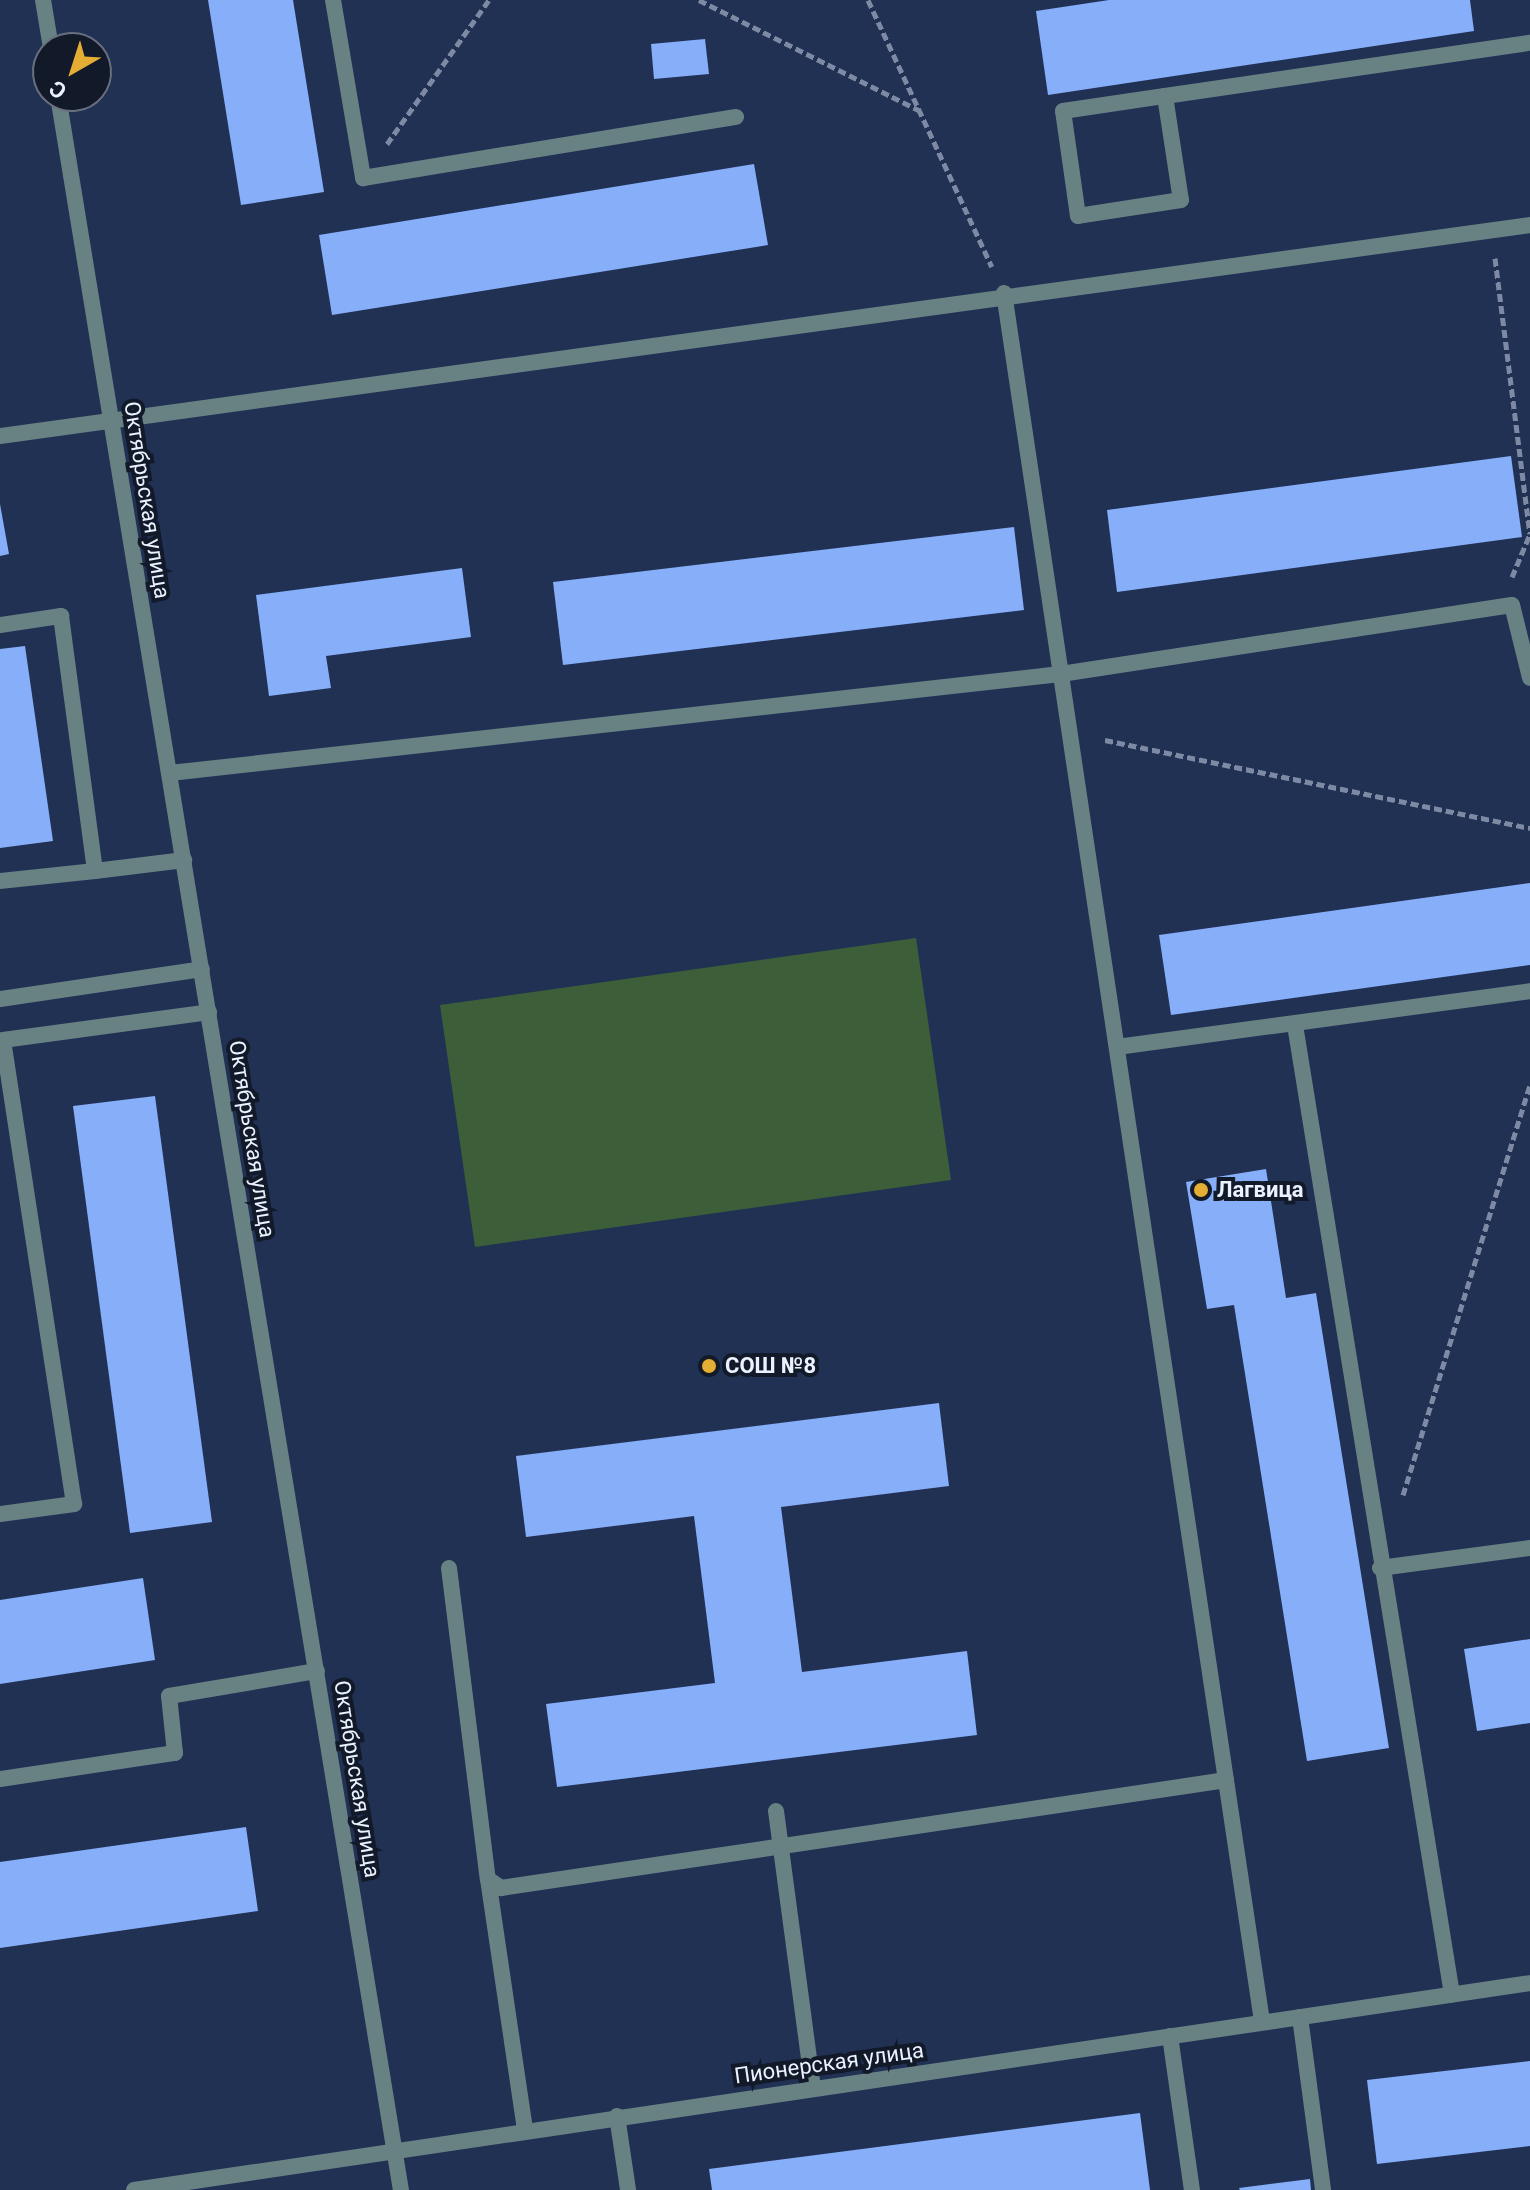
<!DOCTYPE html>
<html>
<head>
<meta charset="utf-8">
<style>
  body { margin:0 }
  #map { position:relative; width:1530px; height:2190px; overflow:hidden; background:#203154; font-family:Roboto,sans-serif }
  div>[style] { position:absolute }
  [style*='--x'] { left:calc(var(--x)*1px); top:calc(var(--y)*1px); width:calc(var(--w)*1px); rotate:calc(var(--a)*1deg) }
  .green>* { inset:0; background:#3c5f3a }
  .building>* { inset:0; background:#87aef9 }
  .path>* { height:5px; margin-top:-2.5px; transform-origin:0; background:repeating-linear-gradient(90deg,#7e8aa3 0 8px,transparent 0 12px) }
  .lane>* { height:16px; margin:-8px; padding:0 8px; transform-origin:8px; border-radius:8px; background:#688284 }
  .street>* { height:16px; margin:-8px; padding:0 8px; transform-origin:8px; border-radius:8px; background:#688284 }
  .dots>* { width:22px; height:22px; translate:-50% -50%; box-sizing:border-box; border:4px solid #121a29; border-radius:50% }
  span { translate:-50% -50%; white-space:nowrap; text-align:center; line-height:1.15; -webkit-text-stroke:8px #121a29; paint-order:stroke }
  .street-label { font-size:22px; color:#eaf1ff }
  .poi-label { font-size:22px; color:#eaf1ff; font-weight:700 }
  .left { translate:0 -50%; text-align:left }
  .north { position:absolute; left:32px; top:32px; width:80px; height:80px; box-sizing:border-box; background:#121a29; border:2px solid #68707f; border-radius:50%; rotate:219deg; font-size:22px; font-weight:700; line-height:32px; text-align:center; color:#eaf1ff }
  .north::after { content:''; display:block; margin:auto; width:28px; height:36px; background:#e4ae35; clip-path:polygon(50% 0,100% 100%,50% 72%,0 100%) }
</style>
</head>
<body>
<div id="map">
  <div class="green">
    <div style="clip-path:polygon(916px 938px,951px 1180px,475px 1247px,440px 1005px)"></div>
  </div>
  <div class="building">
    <div style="clip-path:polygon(208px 0,293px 0,324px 192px,241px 205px)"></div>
    <div style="clip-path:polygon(1109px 0,1470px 0,1474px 31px,1048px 95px,1036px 11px)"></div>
    <div style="clip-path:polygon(705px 39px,709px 74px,654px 79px,651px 44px)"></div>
    <div style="clip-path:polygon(754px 164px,768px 245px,332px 315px,319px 235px)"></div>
    <div style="clip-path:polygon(1511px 456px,1522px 537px,1117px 592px,1107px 510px)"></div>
    <div style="clip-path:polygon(0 504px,9px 554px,0 556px)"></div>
    <div style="clip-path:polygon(1014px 527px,1024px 610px,563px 665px,553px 582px)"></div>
    <div style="clip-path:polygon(462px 568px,471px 637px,326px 656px,331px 688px,269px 696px,256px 595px)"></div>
    <div style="clip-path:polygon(25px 646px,53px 841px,0 848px,0 649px)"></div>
    <div style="clip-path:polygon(1530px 883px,1530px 965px,1171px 1015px,1159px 935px)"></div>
    <div style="clip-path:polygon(155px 1096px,212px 1522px,130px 1533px,73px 1106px)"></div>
    <div style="clip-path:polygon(1266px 1169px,1286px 1298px,1316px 1293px,1389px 1748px,1307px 1761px,1234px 1305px,1207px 1309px,1186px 1182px)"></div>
    <div style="clip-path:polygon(939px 1403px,949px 1486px,781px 1507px,802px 1672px,967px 1651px,977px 1735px,557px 1787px,546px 1704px,715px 1683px,694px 1516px,526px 1537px,516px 1456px)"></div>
    <div style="clip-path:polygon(143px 1578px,155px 1660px,0 1684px,0 1600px)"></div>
    <div style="clip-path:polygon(1530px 1639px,1530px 1723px,1477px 1731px,1464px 1649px)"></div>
    <div style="clip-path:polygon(246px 1827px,258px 1911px,0 1948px,0 1862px)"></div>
    <div style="clip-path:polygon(1530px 2061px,1530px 2146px,1377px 2164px,1367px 2080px)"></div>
    <div style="clip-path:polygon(1140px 2113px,1150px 2190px,712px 2190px,709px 2169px)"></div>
    <div style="clip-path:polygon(1310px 2179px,1311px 2190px,1240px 2190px,1239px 2188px)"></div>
  </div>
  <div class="path">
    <div style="--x:699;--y:0;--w:246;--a:26.6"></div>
    <div style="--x:868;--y:0;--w:294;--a:65.1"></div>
    <div style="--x:387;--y:144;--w:176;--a:-54.7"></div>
    <div style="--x:1495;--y:258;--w:278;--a:82.8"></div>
    <div style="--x:1512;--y:577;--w:47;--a:-67.3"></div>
    <div style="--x:1105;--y:740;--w:434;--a:11.7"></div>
    <div style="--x:1403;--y:1495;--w:429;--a:-72.8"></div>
  </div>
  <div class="lane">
    <div style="--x:333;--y:0;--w:181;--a:80.4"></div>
    <div style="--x:363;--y:178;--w:378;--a:-9.3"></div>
    <div style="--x:1165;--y:96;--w:105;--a:81.3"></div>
    <div style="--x:1181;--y:200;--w:104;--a:171.2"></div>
    <div style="--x:1078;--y:216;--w:106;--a:-98.1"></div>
    <div style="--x:1063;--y:111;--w:103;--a:-8.4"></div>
    <div style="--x:1165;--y:96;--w:369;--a:-8.3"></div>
    <div style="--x:1004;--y:293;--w:1748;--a:81.51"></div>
    <div style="--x:0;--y:436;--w:1544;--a:-7.85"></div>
    <div style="--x:0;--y:625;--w:62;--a:-8.4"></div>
    <div style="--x:61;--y:616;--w:257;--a:82.4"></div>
    <div style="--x:95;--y:871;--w:96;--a:174"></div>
    <div style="--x:170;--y:773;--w:896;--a:-6.34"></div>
    <div style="--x:1061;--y:674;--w:456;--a:-8.7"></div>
    <div style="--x:1512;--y:605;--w:75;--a:76.1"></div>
    <div style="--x:95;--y:871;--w:90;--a:-7"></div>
    <div style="--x:0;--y:999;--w:204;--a:-8.4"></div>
    <div style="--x:1295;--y:1025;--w:982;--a:80.8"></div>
    <div style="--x:1117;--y:1047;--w:417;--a:-7.7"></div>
    <div style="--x:0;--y:1514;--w:75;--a:-7.7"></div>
    <div style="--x:74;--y:1504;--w:469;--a:-98.7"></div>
    <div style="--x:3;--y:1040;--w:208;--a:-7.7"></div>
    <div style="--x:449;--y:1568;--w:313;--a:82.9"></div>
    <div style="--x:488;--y:1879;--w:16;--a:35"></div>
    <div style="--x:501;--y:1888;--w:733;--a:-8.47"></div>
    <div style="--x:1380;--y:1568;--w:151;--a:-7.6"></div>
    <div style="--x:0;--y:1779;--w:177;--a:-8.5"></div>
    <div style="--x:175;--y:1753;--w:57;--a:-96"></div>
    <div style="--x:169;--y:1696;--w:150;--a:-9.6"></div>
    <div style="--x:776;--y:1811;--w:279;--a:82.4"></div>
    <div style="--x:488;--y:1879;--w:255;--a:81.6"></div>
    <div style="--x:1300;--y:2017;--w:175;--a:82.4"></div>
    <div style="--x:1170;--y:2036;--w:156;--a:81.9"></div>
    <div style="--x:617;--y:2116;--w:75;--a:81.5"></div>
  </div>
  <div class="street">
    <div style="--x:43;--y:0;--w:49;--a:80.5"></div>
    <div style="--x:58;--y:96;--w:2122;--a:80.7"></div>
    <div style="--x:134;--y:2190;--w:1411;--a:-8.43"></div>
  </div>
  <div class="dots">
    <div style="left:1201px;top:1190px;background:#e4ae35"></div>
    <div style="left:709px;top:1366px;background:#e4ae35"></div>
  </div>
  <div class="street-label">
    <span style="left:147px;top:500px;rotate:81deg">Октябрьская улица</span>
    <span style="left:252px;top:1139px;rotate:81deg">Октябрьская улица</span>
    <span style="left:357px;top:1779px;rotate:81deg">Октябрьская улица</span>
    <span style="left:829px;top:2063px;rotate:-8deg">Пионерская улица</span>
  </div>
  <div class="poi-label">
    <span class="left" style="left:1217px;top:1190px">Лагвица</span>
    <span class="left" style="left:725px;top:1366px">СОШ №8</span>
  </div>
  <div class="north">С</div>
</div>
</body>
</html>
